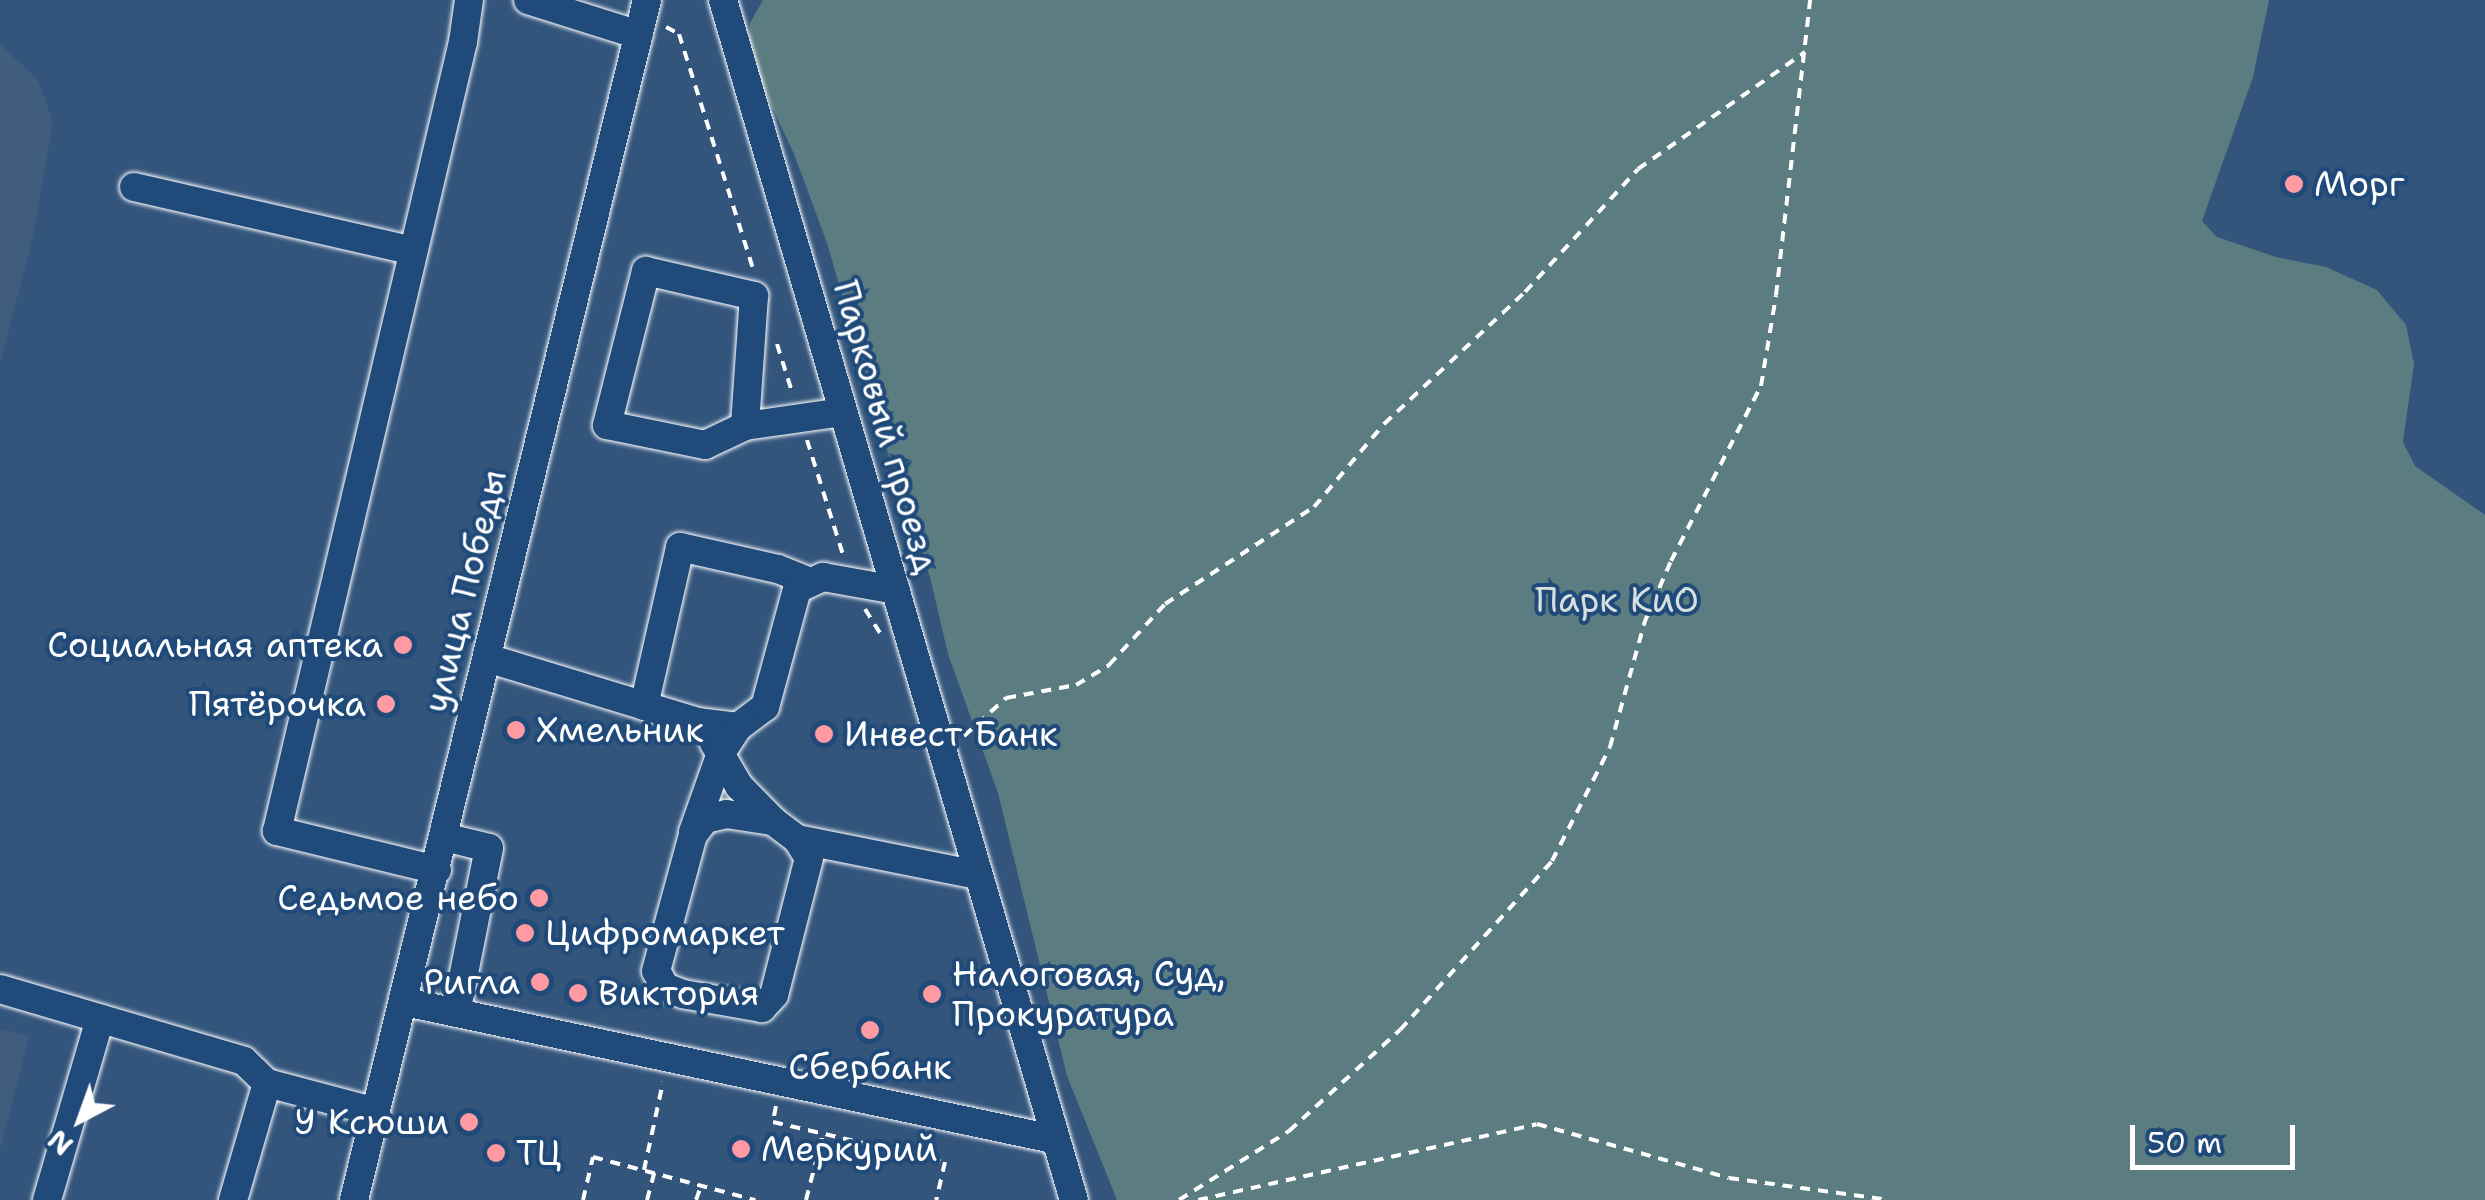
<!DOCTYPE html>
<html>
<head>
<meta charset="utf-8">
<style>
  body { margin:0 }
  #map { position:relative; width:2485px; height:1200px; overflow:hidden; background:#33557c; font-family:"Shantell Sans",sans-serif }
  div>[style] { position:absolute }
  [style*='--x'] { left:calc(var(--x)*1px); top:calc(var(--y)*1px); width:calc(var(--w)*1px); rotate:calc(var(--a)*1deg) }
  .built>* { inset:0; background:#415d7e }
  .green>* { inset:0; background:#5b7c80 }
  .path>* { height:4px; margin-top:-2px; transform-origin:0; background:repeating-linear-gradient(90deg,#fff 0 10px,transparent 0 18px) }
  .roads { filter:drop-shadow(0 0 2px #fff) drop-shadow(0 0 2px #fff) }
  .minor>* { height:28px; margin:-14px; padding:0 14px; transform-origin:14px; border-radius:14px; background:#1f4a7a }
  .dots>* { width:28px; height:28px; translate:-50% -50%; box-sizing:border-box; border:5px solid #1f4a7a; border-radius:50% }
  span { translate:-50% -50%; white-space:nowrap; text-align:center; line-height:1.15; -webkit-text-stroke:8px #1f4a7a; paint-order:stroke }
  .poi-label { font-size:35px; color:#fff }
  .left { translate:0 -50%; text-align:left }
  .right { translate:-100% -50%; text-align:right }
  .street-label { font-size:35px; color:#fff }
  .park-label { font-size:35px; color:#d6dedf }
  .north { position:absolute; left:30px; top:1070px; width:100px; height:100px; -webkit-text-stroke:8px #1f4a7a; paint-order:stroke; rotate:221deg; font-size:28px; font-weight:700; line-height:40px; text-align:center; color:#fff }
  .north::after { content:''; display:block; margin:auto; width:35px; height:45px; background:#fff; clip-path:polygon(50% 0,100% 100%,50% 72%,0 100%) }
  .scale { position:absolute; left:2130px; top:1125px; width:165px; height:45px; box-sizing:border-box; border:5px solid #fff; border-top:0; padding-left:12px; font-size:30px; line-height:35px; white-space:nowrap; color:#fff; -webkit-text-stroke:8px #1f4a7a; paint-order:stroke }
</style>
</head>
<body>
<div id="map">
  <div class="built">
    <div style="clip-path:polygon(0 44px,38px 80px,53px 123px,32px 240px,0 364px)"></div>
    <div style="clip-path:polygon(0 1029px,29px 1036px,0 1150px)"></div>
  </div>
  <div class="green">
    <div style="clip-path:polygon(763px 0,2269px 0,2253px 77px,2202px 221px,2217px 237px,2276px 257px,2326px 267px,2377px 290px,2406px 325px,2414px 364px,2403px 442px,2415px 466px,2485px 515px,2485px 1200px,1117px 1200px,1067px 1076px,998px 793px,948px 654px,930px 577px,899px 491px,827px 243px,794px 154px,749px 57px,750px 23px)"></div>
  </div>
  <div class="path">
    <div style="--x:666;--y:27;--w:15;--a:28"></div>
    <div style="--x:679;--y:34;--w:245;--a:72.5"></div>
    <div style="--x:777;--y:344;--w:50;--a:72.6"></div>
    <div style="--x:807;--y:440;--w:121;--a:72.6"></div>
    <div style="--x:865;--y:609;--w:31;--a:58"></div>
    <div style="--x:964;--y:736;--w:57;--a:-42.1"></div>
    <div style="--x:1006;--y:698;--w:71;--a:-10.5"></div>
    <div style="--x:1076;--y:685;--w:39;--a:-31"></div>
    <div style="--x:1109;--y:665;--w:83;--a:-47.4"></div>
    <div style="--x:1165;--y:604;--w:178;--a:-33.1"></div>
    <div style="--x:1314;--y:507;--w:109;--a:-49.9"></div>
    <div style="--x:1384;--y:424;--w:193;--a:-43.1"></div>
    <div style="--x:1525;--y:292;--w:167;--a:-47.4"></div>
    <div style="--x:1638;--y:169;--w:204;--a:-35"></div>
    <div style="--x:776;--y:1106;--w:16;--a:101"></div>
    <div style="--x:773;--y:1122;--w:177;--a:13.1"></div>
    <div style="--x:945;--y:1162;--w:39;--a:103"></div>
    <div style="--x:920;--y:1156;--w:19;--a:-78"></div>
    <div style="--x:644;--y:1170;--w:90;--a:-77.8"></div>
    <div style="--x:583;--y:1200;--w:44;--a:-76.9"></div>
    <div style="--x:593;--y:1157;--w:168;--a:14.9"></div>
    <div style="--x:647;--y:1200;--w:28;--a:-75"></div>
    <div style="--x:696;--y:1200;--w:15;--a:-70"></div>
    <div style="--x:806;--y:1200;--w:68;--a:-75.6"></div>
    <div style="--x:1179;--y:1200;--w:130;--a:-32.1"></div>
    <div style="--x:1289;--y:1131;--w:150;--a:-42.3"></div>
    <div style="--x:1400;--y:1030;--w:227;--a:-48"></div>
    <div style="--x:1552;--y:861;--w:128;--a:-63"></div>
    <div style="--x:1610;--y:747;--w:131;--a:-74.5"></div>
    <div style="--x:1645;--y:621;--w:65;--a:-66.6"></div>
    <div style="--x:1671;--y:561;--w:197;--a:-62.8"></div>
    <div style="--x:1761;--y:386;--w:92;--a:-80.6"></div>
    <div style="--x:1776;--y:295;--w:297;--a:-83.4"></div>
    <div style="--x:1198;--y:1200;--w:347;--a:-12.6"></div>
    <div style="--x:1537;--y:1124;--w:199;--a:15.7"></div>
    <div style="--x:1729;--y:1178;--w:162;--a:7.8"></div>
  </div>
  <div class="roads">
    <div class="minor">
      <div style="--x:528;--y:0;--w:116;--a:17.5"></div>
      <div style="--x:723;--y:0;--w:1250;--a:73.7"></div>
      <div style="--x:134;--y:187;--w:286;--a:12.9"></div>
      <div style="--x:745;--y:426;--w:44;--a:154.6"></div>
      <div style="--x:705;--y:445;--w:100;--a:-168.5"></div>
      <div style="--x:607;--y:425;--w:159;--a:-75.8"></div>
      <div style="--x:646;--y:271;--w:111;--a:13"></div>
      <div style="--x:754;--y:296;--w:130;--a:94"></div>
      <div style="--x:745;--y:426;--w:98;--a:-8.2"></div>
      <div style="--x:487;--y:658;--w:220;--a:16.9"></div>
      <div style="--x:697;--y:722;--w:41;--a:7"></div>
      <div style="--x:644;--y:706;--w:163;--a:-77.2"></div>
      <div style="--x:680;--y:547;--w:100;--a:12.7"></div>
      <div style="--x:778;--y:569;--w:32;--a:22"></div>
      <div style="--x:714;--y:743;--w:50;--a:59.8"></div>
      <div style="--x:739;--y:786;--w:49;--a:45.8"></div>
      <div style="--x:726;--y:814;--w:48;--a:8.5"></div>
      <div style="--x:773;--y:821;--w:30;--a:37"></div>
      <div style="--x:797;--y:839;--w:22;--a:58"></div>
      <div style="--x:809;--y:858;--w:141;--a:104.3"></div>
      <div style="--x:774;--y:995;--w:18;--a:133"></div>
      <div style="--x:762;--y:1008;--w:80;--a:-170"></div>
      <div style="--x:683;--y:994;--w:19;--a:-159"></div>
      <div style="--x:665;--y:987;--w:18;--a:-119"></div>
      <div style="--x:656;--y:971;--w:141;--a:-74.8"></div>
      <div style="--x:693;--y:835;--w:20;--a:-53"></div>
      <div style="--x:705;--y:819;--w:22;--a:-13"></div>
      <div style="--x:693;--y:832;--w:84;--a:-70.5"></div>
      <div style="--x:721;--y:753;--w:31;--a:-57"></div>
      <div style="--x:738;--y:727;--w:34;--a:-37"></div>
      <div style="--x:765;--y:707;--w:122;--a:-74.8"></div>
      <div style="--x:797;--y:589;--w:29;--a:-25"></div>
      <div style="--x:823;--y:577;--w:74;--a:10.1"></div>
      <div style="--x:444;--y:837;--w:46;--a:13.7"></div>
      <div style="--x:489;--y:848;--w:168;--a:101.3"></div>
      <div style="--x:797;--y:839;--w:184;--a:11.3"></div>
      <div style="--x:437;--y:870;--w:165;--a:-166.3"></div>
      <div style="--x:277;--y:831;--w:811;--a:-76.74"></div>
      <div style="--x:463;--y:42;--w:42;--a:-81.9"></div>
      <div style="--x:0;--y:989;--w:254;--a:16.4"></div>
      <div style="--x:244;--y:1061;--w:32;--a:44"></div>
      <div style="--x:267;--y:1083;--w:113;--a:14.9"></div>
      <div style="--x:405;--y:1002;--w:662;--a:11.94"></div>
      <div style="--x:47;--y:1200;--w:189;--a:-73.7"></div>
      <div style="--x:233;--y:1200;--w:122;--a:-73.8"></div>
      <div style="--x:354;--y:1200;--w:1235;--a:-76.28"></div>
    </div>
  </div>
  <div class="dots">
    <div style="left:2294px;top:184px;background:#ff9aa2"></div>
    <div style="left:403px;top:645px;background:#ff9aa2"></div>
    <div style="left:386px;top:704px;background:#ff9aa2"></div>
    <div style="left:516px;top:730px;background:#ff9aa2"></div>
    <div style="left:824px;top:734px;background:#ff9aa2"></div>
    <div style="left:539px;top:898px;background:#ff9aa2"></div>
    <div style="left:525px;top:933px;background:#ff9aa2"></div>
    <div style="left:540px;top:982px;background:#ff9aa2"></div>
    <div style="left:578px;top:993px;background:#ff9aa2"></div>
    <div style="left:932px;top:994px;background:#ff9aa2"></div>
    <div style="left:870px;top:1030px;background:#ff9aa2"></div>
    <div style="left:469px;top:1122px;background:#ff9aa2"></div>
    <div style="left:741px;top:1149px;background:#ff9aa2"></div>
    <div style="left:496px;top:1153px;background:#ff9aa2"></div>
  </div>
  <div class="poi-label">
    <span class="left" style="left:2314px;top:184px">Морг</span>
    <span class="right" style="left:383px;top:645px">Социальная аптека</span>
    <span class="right" style="left:366px;top:704px">Пятёрочка</span>
    <span class="left" style="left:536px;top:730px">Хмельник</span>
    <span class="left" style="left:844px;top:734px">Инвест Банк</span>
    <span class="right" style="left:519px;top:898px">Седьмое небо</span>
    <span class="left" style="left:545px;top:933px">Цифромаркет</span>
    <span class="left" style="left:952px;top:994px">Налоговая, Суд,<br>Прокуратура</span>
    <span class="right" style="left:520px;top:982px">Ригла</span>
    <span class="left" style="left:598px;top:993px">Виктория</span>
    <span style="left:870px;top:1067px">Сбербанк</span>
    <span class="right" style="left:449px;top:1122px">У Ксюши</span>
    <span class="left" style="left:761px;top:1149px">Меркурий</span>
    <span class="left" style="left:516px;top:1153px">ТЦ</span>
  </div>
  <div class="street-label">
    <span style="left:886px;top:427px;rotate:74deg">Парковый проезд</span>
    <span style="left:465px;top:591px;rotate:-76deg">улица Победы</span>
  </div>
  <div class="park-label">
    <span style="left:1617px;top:600px">Парк КиО</span>
  </div>
  <div class="north">N</div>
  <div class="scale">50 m</div>
</div>
</body>
</html>
